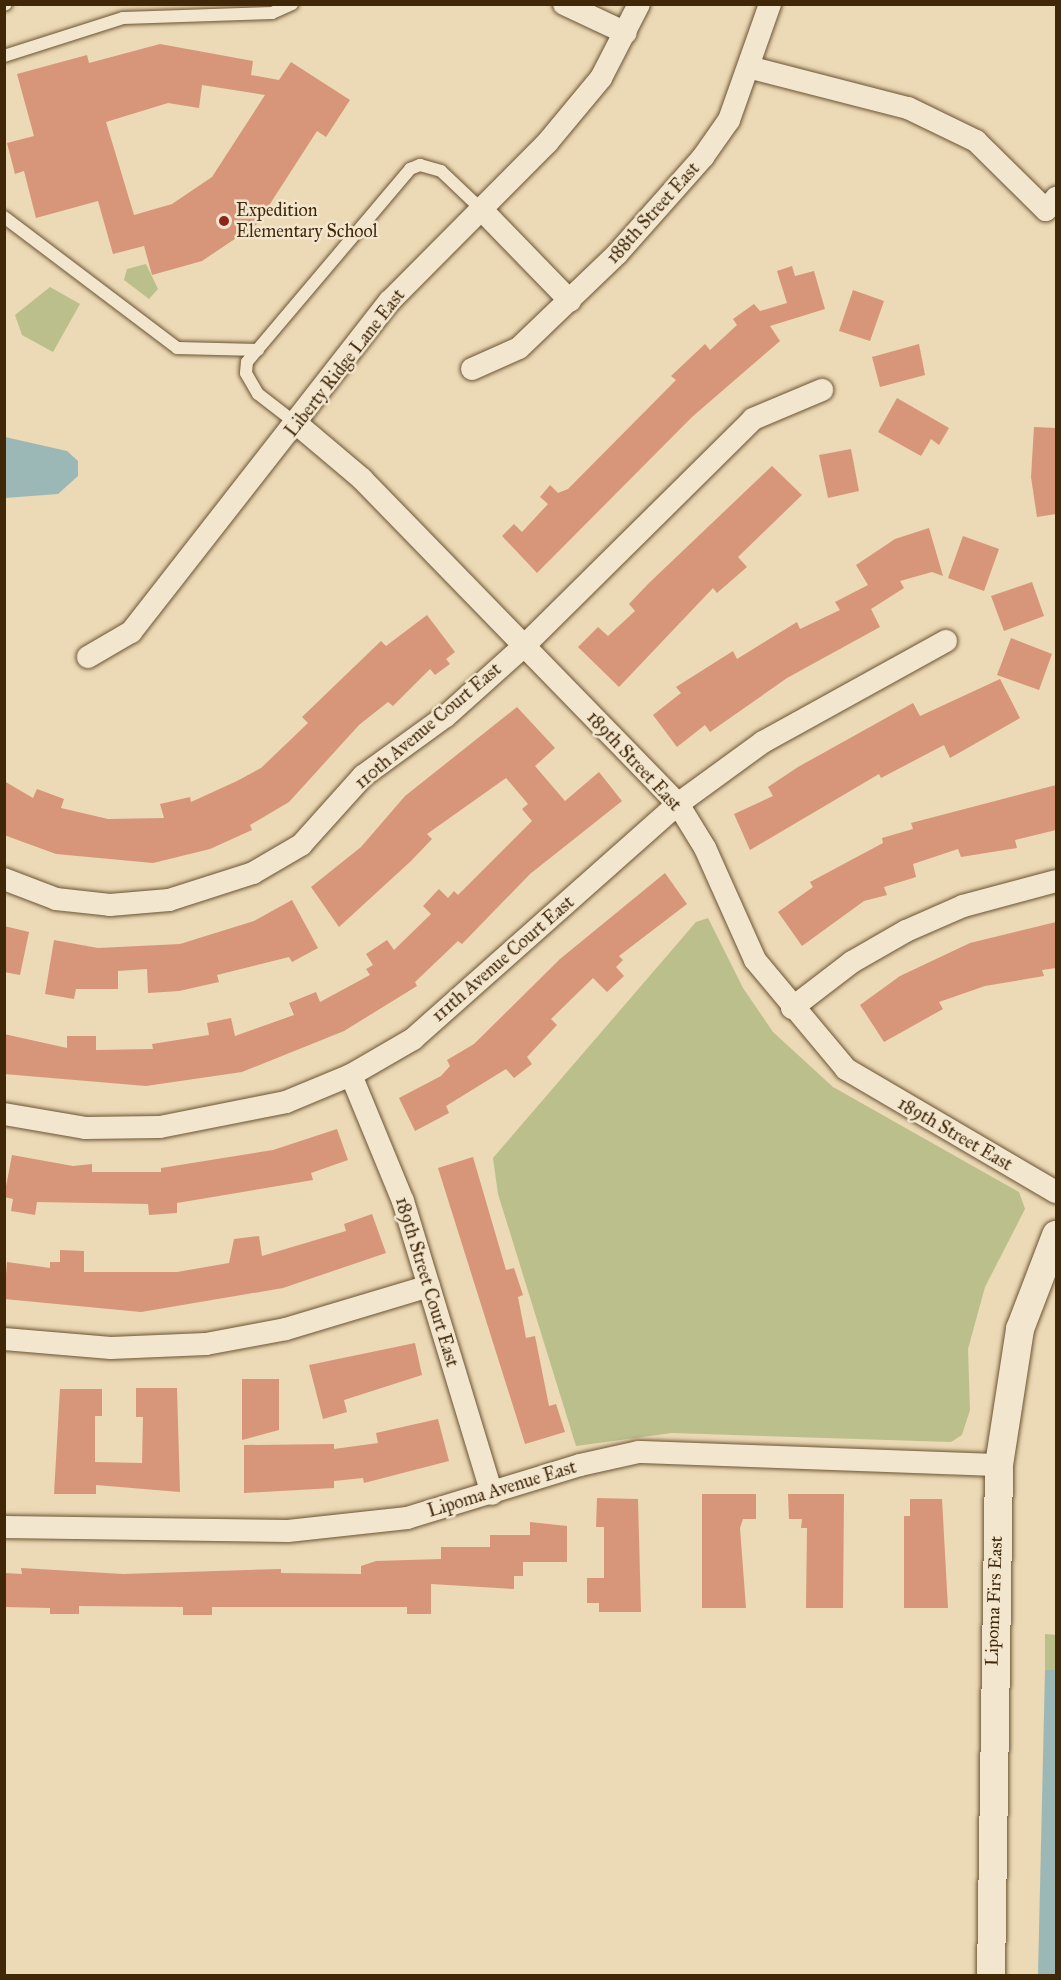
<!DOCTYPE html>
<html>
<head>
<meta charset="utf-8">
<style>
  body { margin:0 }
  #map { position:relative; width:1061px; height:1980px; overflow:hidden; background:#ecd9b5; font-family:"IM FELL Great Primer",serif }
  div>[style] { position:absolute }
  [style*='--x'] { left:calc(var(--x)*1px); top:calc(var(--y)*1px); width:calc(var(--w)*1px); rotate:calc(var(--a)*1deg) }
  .green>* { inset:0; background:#babf8c }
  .water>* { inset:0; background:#9cb8b6 }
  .building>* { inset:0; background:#d79679 }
  .roads { filter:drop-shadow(0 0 2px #6b5433) drop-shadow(0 0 2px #6b5433) }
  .service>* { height:12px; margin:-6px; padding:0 6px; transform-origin:6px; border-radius:6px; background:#f3e6cf }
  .minor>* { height:22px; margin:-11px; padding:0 11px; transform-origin:11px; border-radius:11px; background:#f3e6cf }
  .tertiary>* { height:28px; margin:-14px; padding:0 14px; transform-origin:14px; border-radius:14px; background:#f3e6cf }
  .dots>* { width:16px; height:16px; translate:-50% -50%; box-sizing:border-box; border:3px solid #f3e6cf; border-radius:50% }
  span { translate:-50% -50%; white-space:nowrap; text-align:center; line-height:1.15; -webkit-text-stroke:5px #f3e6cf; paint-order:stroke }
  .poi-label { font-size:18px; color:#402708 }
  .left { translate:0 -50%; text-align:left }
  .street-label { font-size:18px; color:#402708 }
  .frame { position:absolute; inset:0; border:6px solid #402708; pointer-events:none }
</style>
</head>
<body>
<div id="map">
  <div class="green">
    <div style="clip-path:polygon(146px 264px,158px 289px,149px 299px,124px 280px,127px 269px)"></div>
    <div style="clip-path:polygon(50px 287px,80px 304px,53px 352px,22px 335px,15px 315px)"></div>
    <div style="clip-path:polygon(708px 918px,743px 988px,773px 1032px,833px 1087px,1019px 1192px,1025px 1209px,985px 1287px,968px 1349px,970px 1410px,962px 1435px,951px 1442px,672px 1433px,576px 1446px,498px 1194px,493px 1158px,696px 922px)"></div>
    <div style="clip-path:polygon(1045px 1634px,1056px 1635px,1056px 1670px,1045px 1670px)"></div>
  </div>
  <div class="water">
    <div style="clip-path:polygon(5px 437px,67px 451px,78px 461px,78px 476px,58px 494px,5px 498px)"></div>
    <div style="clip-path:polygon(1045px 1670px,1056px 1670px,1056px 1976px,1038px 1975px)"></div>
  </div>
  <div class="building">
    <div style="clip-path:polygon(evenodd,160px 44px,253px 61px,251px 75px,279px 80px,291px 62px,350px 100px,326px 137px,317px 131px,257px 224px,202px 261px,152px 275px,144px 246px,113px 254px,98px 201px,36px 218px,24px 171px,15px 174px,7px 143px,34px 136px,17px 74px,87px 55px,89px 63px,160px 44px,202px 85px,265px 95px,212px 177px,172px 204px,134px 215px,106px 122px,168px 103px,199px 108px,202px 85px)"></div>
    <div style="clip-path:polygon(792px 266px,795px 276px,814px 271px,825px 309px,770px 326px,780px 341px,692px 417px,537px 573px,502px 536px,514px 524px,522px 532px,548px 504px,540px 497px,550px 485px,558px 493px,568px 489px,676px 380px,671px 376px,705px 344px,710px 350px,737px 325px,733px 319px,754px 304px,760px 311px,787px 303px,777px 271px)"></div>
    <div style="clip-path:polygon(853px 290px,884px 301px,870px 341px,839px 331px)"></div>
    <div style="clip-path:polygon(919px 344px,925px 375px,880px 387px,872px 357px)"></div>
    <div style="clip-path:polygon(897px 398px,949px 428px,939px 445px,931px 439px,921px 456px,878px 432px)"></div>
    <div style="clip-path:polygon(1034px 427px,1056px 428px,1056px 514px,1037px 517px,1031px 477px)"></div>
    <div style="clip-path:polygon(851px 449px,859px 491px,828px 498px,819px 455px)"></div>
    <div style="clip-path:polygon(772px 466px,802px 495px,738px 557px,747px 567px,717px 593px,713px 588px,619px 687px,578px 647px,598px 627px,608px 636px,635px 611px,629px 604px,649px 583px)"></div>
    <div style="clip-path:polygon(929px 528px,943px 576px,932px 572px,900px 581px,904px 588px,871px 609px,880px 627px,787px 678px,710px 732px,705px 725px,677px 747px,653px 715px,681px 693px,676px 687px,733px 651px,737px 659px,797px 622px,800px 629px,840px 610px,835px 602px,868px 585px,856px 565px,895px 539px)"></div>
    <div style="clip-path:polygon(963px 536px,999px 549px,984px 591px,948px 578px)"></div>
    <div style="clip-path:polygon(1032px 582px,1044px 616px,1004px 631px,991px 596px)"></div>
    <div style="clip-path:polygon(427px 615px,455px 652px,446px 659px,450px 664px,435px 675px,430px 669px,393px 706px,388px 702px,359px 725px,289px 802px,250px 825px,252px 830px,210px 849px,153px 863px,56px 854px,4px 835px,4px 781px,33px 798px,37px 789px,64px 799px,61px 808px,108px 819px,164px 818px,160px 804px,190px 797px,191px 802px,237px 781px,261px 768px,308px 723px,302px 717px,381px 641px,386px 646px)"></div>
    <div style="clip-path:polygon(1011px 638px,1052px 654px,1039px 690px,997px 675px)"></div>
    <div style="clip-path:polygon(1000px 679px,1020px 718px,950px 758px,944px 745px,881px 778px,879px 774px,750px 850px,734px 814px,773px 796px,768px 787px,798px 767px,913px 703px,920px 716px)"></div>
    <div style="clip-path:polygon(517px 707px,555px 748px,535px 766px,565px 801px,599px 772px,622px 801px,530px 874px,462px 944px,458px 941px,415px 982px,417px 986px,344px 1031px,242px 1072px,146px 1086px,4px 1074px,4px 1034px,67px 1048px,67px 1036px,96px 1036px,96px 1050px,153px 1049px,152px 1044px,209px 1035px,207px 1023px,231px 1018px,235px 1036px,294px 1015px,289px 1003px,316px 992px,320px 1002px,370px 975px,366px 969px,373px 965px,366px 954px,387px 940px,394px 950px,431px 914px,423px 906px,439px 889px,448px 898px,454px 891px,458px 895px,532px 821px,522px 809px,528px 804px,506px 778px,427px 834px,432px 839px,411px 861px,339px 927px,311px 887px,361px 847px,405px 796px)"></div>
    <div style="clip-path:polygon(1056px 785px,1056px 830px,1015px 840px,1017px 848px,961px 857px,958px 849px,913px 864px,916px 877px,884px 887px,887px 895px,864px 901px,802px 946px,778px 912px,813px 887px,810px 882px,883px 843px,882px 838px,913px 829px,911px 823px)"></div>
    <div style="clip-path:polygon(665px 873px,687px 904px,619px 956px,623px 960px,616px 967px,624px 976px,607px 992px,593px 978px,551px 1019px,557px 1025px,527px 1057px,532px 1064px,514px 1078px,506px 1069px,446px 1106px,449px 1113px,415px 1131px,399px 1098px,441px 1076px,450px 1066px,447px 1060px,474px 1044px,560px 959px)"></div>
    <div style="clip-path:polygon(292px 900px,318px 948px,292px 962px,289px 957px,217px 975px,219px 982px,179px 991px,148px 993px,147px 969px,118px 971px,118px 989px,76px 989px,74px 999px,45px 994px,54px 940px,98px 948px,180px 944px,254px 921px)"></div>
    <div style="clip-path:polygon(1056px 922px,1056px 968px,1042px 970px,1044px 976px,985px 986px,939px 1002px,943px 1009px,884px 1042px,860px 1005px,900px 976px,970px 943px)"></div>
    <div style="clip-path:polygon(4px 926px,29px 932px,20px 975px,4px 972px)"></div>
    <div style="clip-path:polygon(337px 1129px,348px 1160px,311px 1173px,313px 1180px,177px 1203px,177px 1213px,149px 1215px,148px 1204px,37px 1202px,35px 1215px,11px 1211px,13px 1199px,4px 1197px,12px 1155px,73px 1166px,92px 1164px,92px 1172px,161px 1172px,161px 1168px,273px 1150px)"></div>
    <div style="clip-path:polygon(473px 1157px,506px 1270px,514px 1268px,523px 1295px,518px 1297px,526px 1338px,535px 1336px,549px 1406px,556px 1404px,565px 1432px,525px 1444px,438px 1168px)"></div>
    <div style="clip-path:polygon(372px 1214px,386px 1253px,283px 1288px,141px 1312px,4px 1299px,7px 1262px,50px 1268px,50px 1262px,60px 1262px,60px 1250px,84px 1251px,84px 1272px,177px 1272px,229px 1263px,234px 1239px,259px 1236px,262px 1256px,346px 1231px,344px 1224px)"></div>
    <div style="clip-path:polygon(415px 1343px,422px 1375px,344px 1400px,347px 1412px,323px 1419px,309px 1365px)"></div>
    <div style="clip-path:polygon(242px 1379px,279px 1379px,279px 1430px,242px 1440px)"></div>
    <div style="clip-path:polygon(136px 1388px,177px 1388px,180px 1492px,96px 1485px,96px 1494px,54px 1494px,60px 1389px,102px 1389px,102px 1416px,95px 1416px,95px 1462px,142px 1463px,143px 1417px,136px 1417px)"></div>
    <div style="clip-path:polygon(438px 1419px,449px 1461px,364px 1483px,363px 1478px,334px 1481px,334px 1488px,244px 1493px,244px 1445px,334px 1444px,334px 1449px,378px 1443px,376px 1433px)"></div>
    <div style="clip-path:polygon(702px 1494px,756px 1494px,756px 1519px,743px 1519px,740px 1528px,746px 1608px,702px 1608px)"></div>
    <div style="clip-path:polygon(788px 1494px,844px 1494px,843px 1608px,806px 1608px,807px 1528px,801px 1528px,802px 1519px,789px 1519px)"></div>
    <div style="clip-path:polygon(597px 1498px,638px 1499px,641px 1612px,599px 1612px,599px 1603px,587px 1603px,587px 1578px,604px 1578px,604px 1527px,596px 1527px)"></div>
    <div style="clip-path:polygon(910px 1499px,942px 1499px,948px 1608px,904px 1608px,904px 1516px,910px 1516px)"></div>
    <div style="clip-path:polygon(530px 1522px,567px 1526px,567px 1562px,523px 1562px,523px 1576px,514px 1576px,514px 1589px,431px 1584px,431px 1614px,407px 1614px,407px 1607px,212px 1607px,212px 1615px,183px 1615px,183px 1607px,79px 1606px,79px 1614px,50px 1614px,50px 1608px,5px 1607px,5px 1573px,22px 1574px,21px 1568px,123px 1574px,281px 1569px,281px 1573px,361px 1574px,361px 1566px,376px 1561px,441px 1559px,441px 1547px,490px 1547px,490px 1535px,530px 1535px)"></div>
  </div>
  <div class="roads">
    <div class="service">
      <div style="--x:4;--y:5;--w:2;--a:-27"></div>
      <div style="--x:4;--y:56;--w:125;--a:-17.7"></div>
      <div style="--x:123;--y:18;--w:149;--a:-1.9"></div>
      <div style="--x:272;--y:13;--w:22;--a:-24"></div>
      <div style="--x:4;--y:217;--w:217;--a:37.1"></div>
      <div style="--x:177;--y:348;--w:81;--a:1.4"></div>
      <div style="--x:297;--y:424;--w:49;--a:-142.4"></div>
      <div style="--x:258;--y:394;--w:24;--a:-120"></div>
      <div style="--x:246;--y:373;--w:11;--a:-85"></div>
      <div style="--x:247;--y:362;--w:253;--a:-49.8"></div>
      <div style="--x:410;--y:169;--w:11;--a:-22"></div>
      <div style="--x:420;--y:165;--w:22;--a:16"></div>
      <div style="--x:441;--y:171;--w:55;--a:43.5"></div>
    </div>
    <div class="minor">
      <div style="--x:564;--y:4;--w:68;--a:25.1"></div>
      <div style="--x:752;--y:68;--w:161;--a:14.4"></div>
      <div style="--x:908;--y:108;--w:76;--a:25.9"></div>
      <div style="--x:976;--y:141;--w:98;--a:44.6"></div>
      <div style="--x:1046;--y:210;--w:16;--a:-50"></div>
      <div style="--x:481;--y:209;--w:128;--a:45.9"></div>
      <div style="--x:472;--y:369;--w:51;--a:-24.1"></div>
      <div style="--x:519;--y:348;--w:136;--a:-43.8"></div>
      <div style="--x:617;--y:254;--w:130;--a:-48.4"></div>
      <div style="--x:703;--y:157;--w:45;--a:-54.9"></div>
      <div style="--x:729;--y:120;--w:123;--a:-70.5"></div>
      <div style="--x:297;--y:424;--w:85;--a:40.2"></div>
      <div style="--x:362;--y:479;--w:453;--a:45.8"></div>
      <div style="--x:678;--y:804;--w:52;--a:58.5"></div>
      <div style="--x:705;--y:848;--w:123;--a:65.9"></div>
      <div style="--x:755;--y:960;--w:142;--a:50.1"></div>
      <div style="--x:846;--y:1069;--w:243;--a:30.4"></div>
      <div style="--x:88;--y:657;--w:50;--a:-30.2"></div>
      <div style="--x:131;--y:632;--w:420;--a:-52"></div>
      <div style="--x:390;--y:301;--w:223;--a:-45.2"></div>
      <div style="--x:547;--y:143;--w:85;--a:-50.3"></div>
      <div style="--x:601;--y:78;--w:83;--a:-62.8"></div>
      <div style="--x:4;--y:879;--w:56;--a:21"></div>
      <div style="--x:56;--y:899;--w:54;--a:6.3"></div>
      <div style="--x:110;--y:905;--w:59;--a:-4.8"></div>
      <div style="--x:169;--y:900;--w:88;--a:-17.8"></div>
      <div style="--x:253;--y:873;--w:56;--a:-30.3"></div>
      <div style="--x:301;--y:845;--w:93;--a:-48.1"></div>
      <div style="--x:363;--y:776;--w:102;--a:-35.9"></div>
      <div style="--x:446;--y:716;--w:105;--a:-41.9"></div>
      <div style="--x:524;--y:646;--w:322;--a:-44.7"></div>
      <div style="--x:753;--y:419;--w:75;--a:-22.8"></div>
      <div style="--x:792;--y:1008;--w:76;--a:-37.5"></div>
      <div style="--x:852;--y:962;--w:62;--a:-29.9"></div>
      <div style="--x:906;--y:931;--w:62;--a:-23.7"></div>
      <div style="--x:963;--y:906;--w:96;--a:-15"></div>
      <div style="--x:351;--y:1075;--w:136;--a:67.6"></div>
      <div style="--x:403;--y:1201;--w:306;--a:73.1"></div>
      <div style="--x:4;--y:1114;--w:82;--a:9.8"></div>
      <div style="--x:85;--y:1128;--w:75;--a:-0.8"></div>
      <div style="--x:160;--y:1127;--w:128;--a:-11.2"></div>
      <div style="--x:286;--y:1102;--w:70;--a:-22.6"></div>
      <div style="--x:351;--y:1075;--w:72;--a:-30.1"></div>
      <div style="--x:413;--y:1039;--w:354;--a:-41.6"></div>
      <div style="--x:678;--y:804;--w:105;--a:-36.1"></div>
      <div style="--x:763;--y:742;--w:209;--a:-28.9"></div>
      <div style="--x:4;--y:1339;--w:107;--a:4.8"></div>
      <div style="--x:111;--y:1348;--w:95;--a:-2.4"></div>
      <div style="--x:206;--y:1344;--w:81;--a:-10.6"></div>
      <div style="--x:286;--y:1329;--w:149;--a:-16.7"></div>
      <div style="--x:4;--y:1527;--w:284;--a:0.8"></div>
      <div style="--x:288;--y:1531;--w:120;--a:-6.2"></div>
      <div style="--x:407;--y:1518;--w:181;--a:-17"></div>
      <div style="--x:580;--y:1465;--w:60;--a:-12.4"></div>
      <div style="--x:639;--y:1452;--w:360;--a:2.1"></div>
    </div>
    <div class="tertiary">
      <div style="--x:991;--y:1976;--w:511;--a:-89.1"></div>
      <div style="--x:999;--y:1465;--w:138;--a:-81.2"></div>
      <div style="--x:1020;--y:1329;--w:101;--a:-69"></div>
    </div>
  </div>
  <div class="dots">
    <div style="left:224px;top:221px;background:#8f2418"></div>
  </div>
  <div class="poi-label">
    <span class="left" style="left:236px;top:221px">Expedition<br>Elementary School</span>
  </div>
  <div class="street-label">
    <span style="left:653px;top:213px;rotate:-48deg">188th Street East</span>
    <span style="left:345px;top:363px;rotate:-52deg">Liberty Ridge Lane East</span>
    <span style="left:428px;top:726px;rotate:-40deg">110th Avenue Court East</span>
    <span style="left:634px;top:761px;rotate:47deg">189th Street East</span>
    <span style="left:503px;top:959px;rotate:-41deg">111th Avenue Court East</span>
    <span style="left:955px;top:1134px;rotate:30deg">189th Street East</span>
    <span style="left:427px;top:1282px;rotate:73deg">189th Street Court East</span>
    <span style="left:502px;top:1489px;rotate:-17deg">Lipoma Avenue East</span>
    <span style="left:994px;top:1601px;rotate:-88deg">Lipoma Firs East</span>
  </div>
  <div class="frame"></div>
</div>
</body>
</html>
